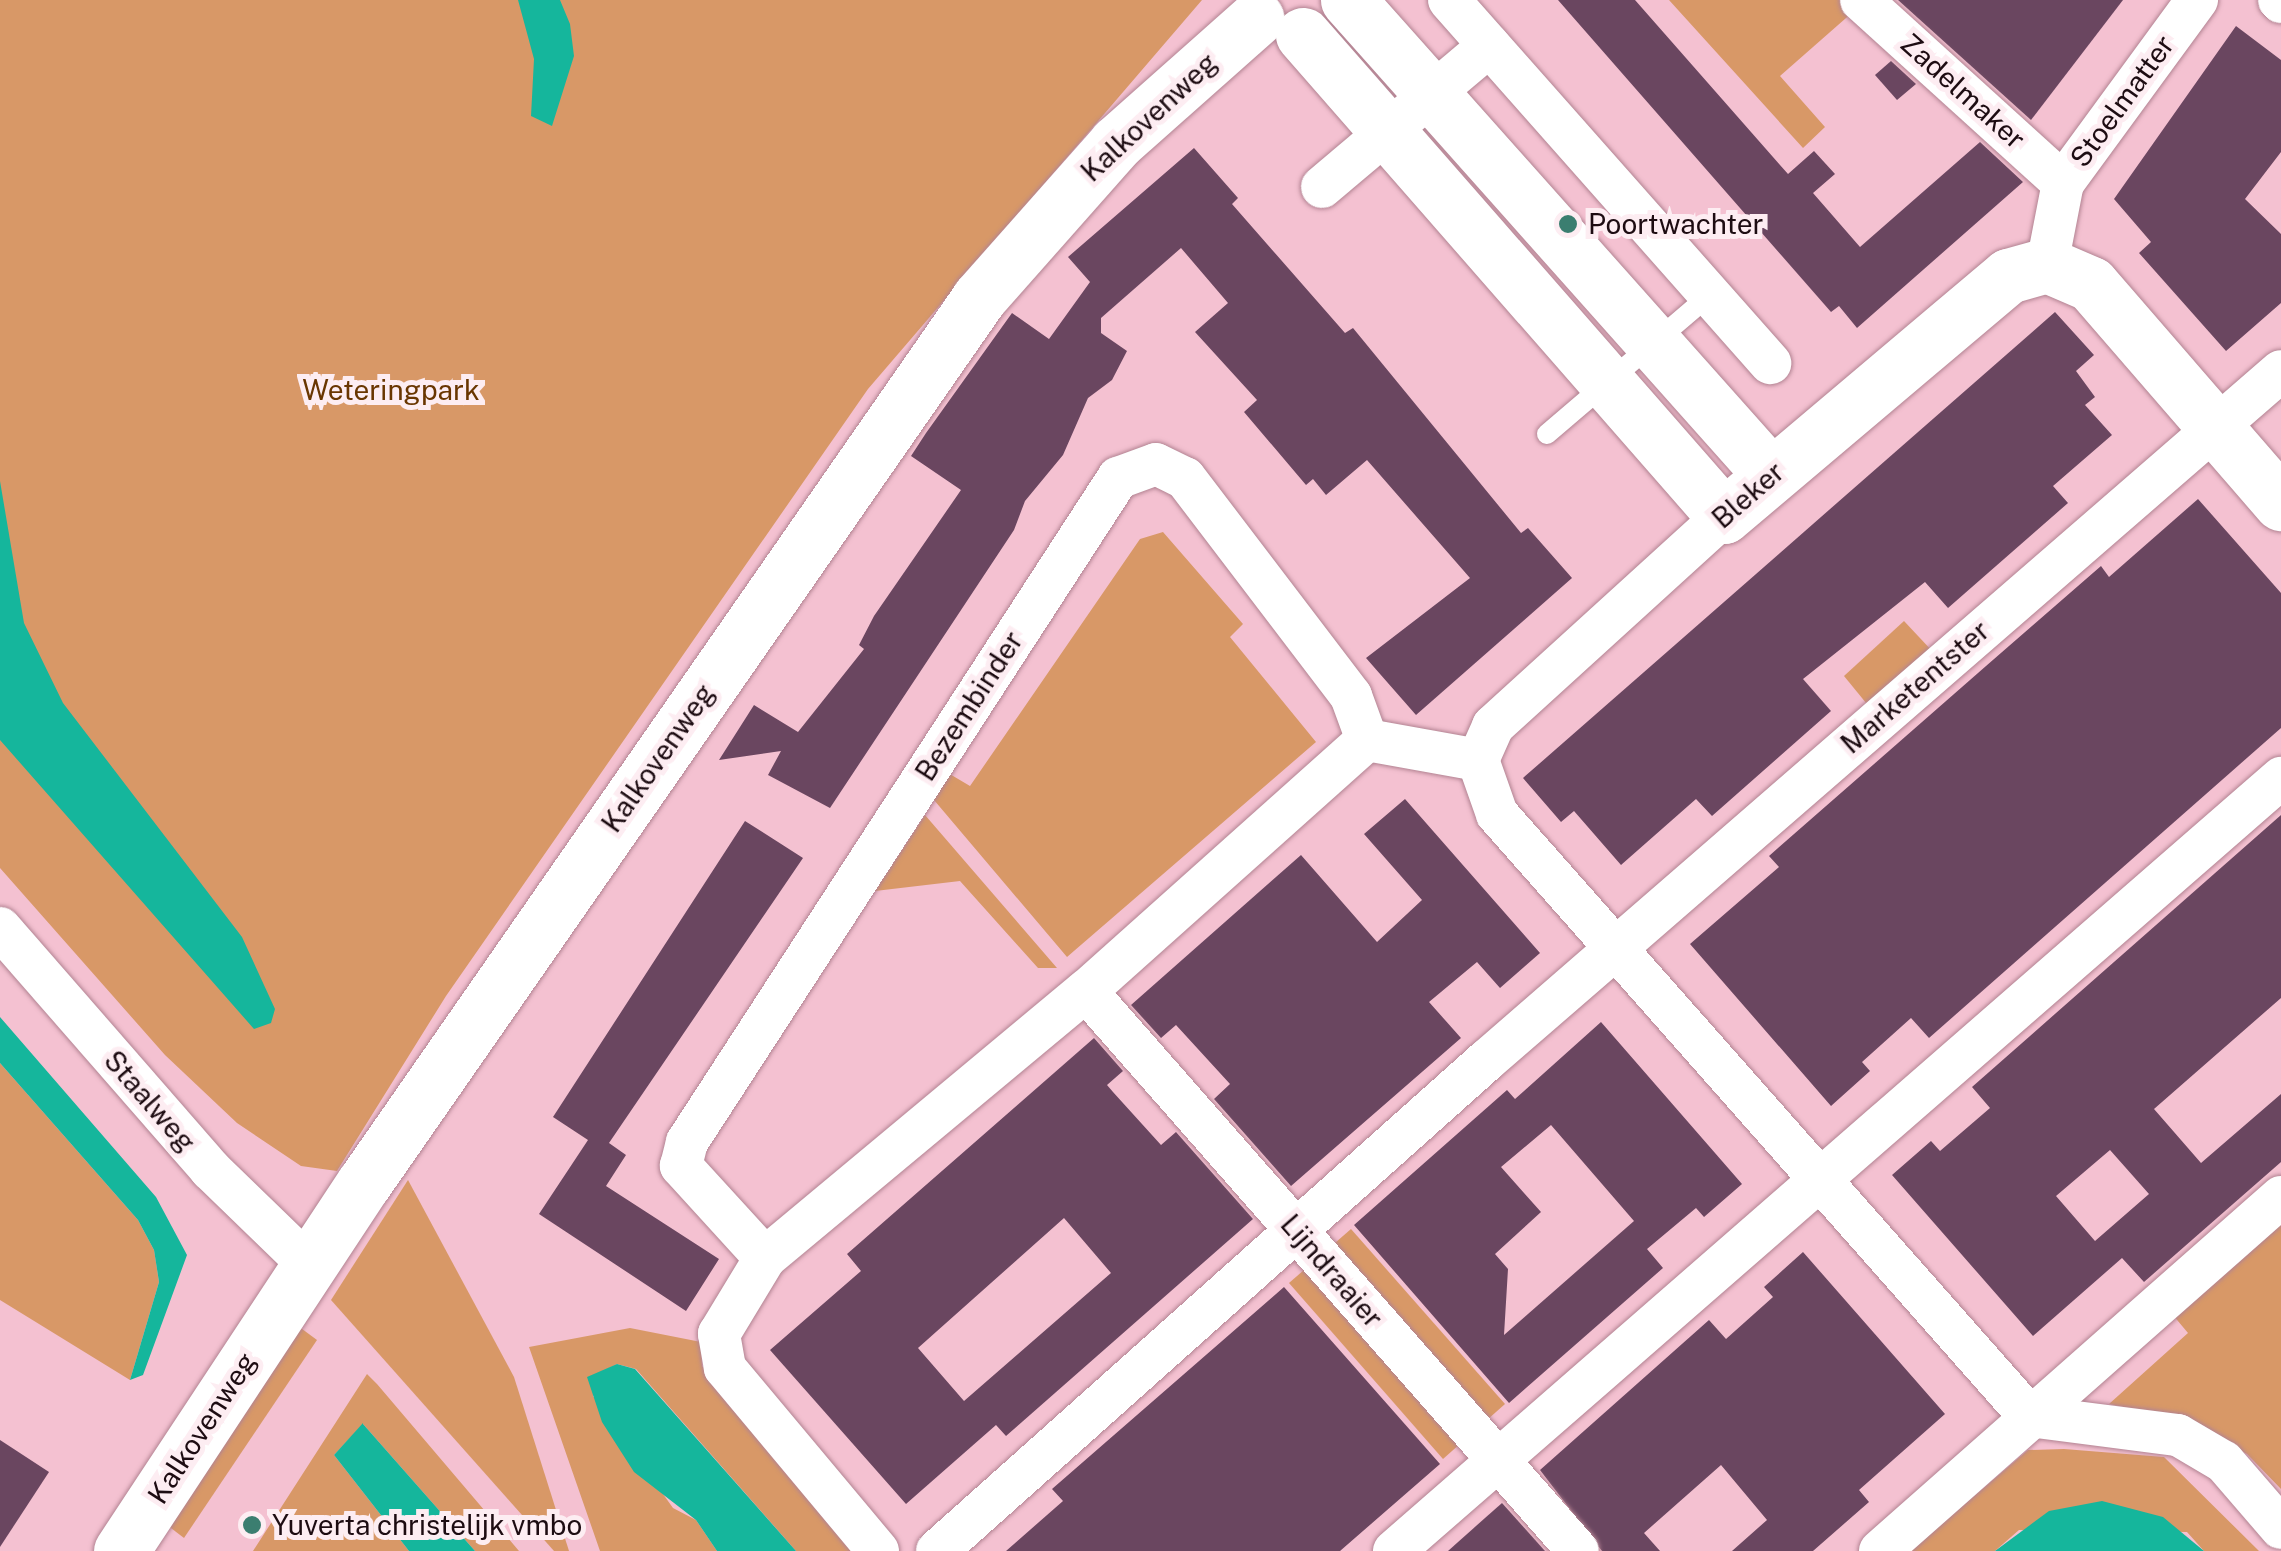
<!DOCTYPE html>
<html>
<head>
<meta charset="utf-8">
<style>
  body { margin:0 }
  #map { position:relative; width:2281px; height:1551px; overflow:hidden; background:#f4c1d1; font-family:"Public Sans",sans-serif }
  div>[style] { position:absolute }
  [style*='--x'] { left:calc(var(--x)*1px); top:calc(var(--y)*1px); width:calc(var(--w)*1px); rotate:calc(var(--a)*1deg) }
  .green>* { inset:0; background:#d89867 }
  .water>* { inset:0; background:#15b69c }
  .building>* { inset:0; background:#6a4660 }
  .roads { filter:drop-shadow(0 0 2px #b28392) drop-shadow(0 0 2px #b28392) }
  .lane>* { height:20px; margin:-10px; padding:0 10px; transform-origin:10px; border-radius:10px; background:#fff }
  .street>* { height:42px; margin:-21px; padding:0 21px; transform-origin:21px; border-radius:21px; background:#fff }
  .secondary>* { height:55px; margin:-27.5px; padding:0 27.5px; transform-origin:27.5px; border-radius:27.5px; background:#fff }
  .dots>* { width:28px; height:28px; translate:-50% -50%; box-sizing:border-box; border:5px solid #fdedf2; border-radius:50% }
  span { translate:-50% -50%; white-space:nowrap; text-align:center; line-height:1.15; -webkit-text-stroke:10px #fdedf2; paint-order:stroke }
  .street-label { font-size:28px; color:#1d0c12 }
  .poi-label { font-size:28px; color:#1d0c12 }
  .left { translate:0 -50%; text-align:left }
  .park-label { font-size:28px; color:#693601 }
</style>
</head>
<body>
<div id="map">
  <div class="green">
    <div style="clip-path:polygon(0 0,1202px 0,868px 389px,446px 996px,337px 1171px,301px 1166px,237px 1123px,165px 1055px,0 868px)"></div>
    <div style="clip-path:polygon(1669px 0,1840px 0,1854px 11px,1780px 76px,1825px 127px,1803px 148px)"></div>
    <div style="clip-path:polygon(1163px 532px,1243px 624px,1230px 637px,1316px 742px,1067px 957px,934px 800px,948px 773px,970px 786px,1140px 539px)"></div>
    <div style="clip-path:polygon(1904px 621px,1934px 653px,1871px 709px,1844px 676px)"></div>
    <div style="clip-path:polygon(925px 815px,1057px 968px,1038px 968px,960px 881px,875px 891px)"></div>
    <div style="clip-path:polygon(0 1063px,138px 1220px,154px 1250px,159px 1282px,130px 1380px,0 1300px)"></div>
    <div style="clip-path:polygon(408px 1180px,514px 1377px,569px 1551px,554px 1551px,331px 1300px)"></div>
    <div style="clip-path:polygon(2281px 1209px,2281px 1489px,2247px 1454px,2189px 1421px,2109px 1404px,2188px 1333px,2167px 1308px)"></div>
    <div style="clip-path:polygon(1351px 1229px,1505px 1404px,1443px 1459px,1289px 1283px)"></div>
    <div style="clip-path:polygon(298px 1326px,317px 1340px,184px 1538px,167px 1525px)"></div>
    <div style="clip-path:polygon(630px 1328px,701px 1342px,702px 1366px,864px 1551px,796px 1551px,636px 1369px,617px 1364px,600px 1373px,593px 1396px,673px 1508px,696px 1520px,717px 1551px,600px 1551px,529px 1347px)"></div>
    <div style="clip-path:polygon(367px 1374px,377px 1384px,519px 1551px,475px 1551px,363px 1424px,334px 1455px,409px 1551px,253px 1551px)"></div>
    <div style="clip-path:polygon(2064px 1449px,2164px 1457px,2259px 1551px,2204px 1551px,2187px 1532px,2019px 1530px,1995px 1551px,1910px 1551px,2028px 1450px)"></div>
  </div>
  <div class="water">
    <div style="clip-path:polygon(518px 0,560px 0,570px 24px,574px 56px,552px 126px,531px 116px,534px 59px)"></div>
    <div style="clip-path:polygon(0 481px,24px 623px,63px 703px,242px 937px,275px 1009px,271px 1023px,254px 1029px,0 740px)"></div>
    <div style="clip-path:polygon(0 1017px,156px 1197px,187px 1255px,143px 1375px,130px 1380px,159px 1282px,154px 1250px,138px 1220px,0 1063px)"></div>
    <div style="clip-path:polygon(617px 1364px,635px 1369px,796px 1551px,717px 1551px,696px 1520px,634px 1472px,602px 1422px,587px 1377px)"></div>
    <div style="clip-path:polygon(363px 1423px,363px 1424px,475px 1551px,409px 1551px,334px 1455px)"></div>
    <div style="clip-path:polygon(2102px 1501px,2163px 1517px,2204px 1551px,1995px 1551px,2049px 1511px)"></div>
  </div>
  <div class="building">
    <div style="clip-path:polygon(1558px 0,1635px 0,1788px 174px,1814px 151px,1835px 174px,1813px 193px,1860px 247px,1980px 142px,2023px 182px,1857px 328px,1839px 306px,1831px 312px)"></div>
    <div style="clip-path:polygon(1898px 0,2123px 0,2031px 120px)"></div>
    <div style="clip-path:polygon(2236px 26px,2281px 60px,2281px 152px,2245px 199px,2281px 234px,2281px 303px,2226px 351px,2139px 253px,2151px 242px,2114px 199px)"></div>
    <div style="clip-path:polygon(1891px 61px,1916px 84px,1897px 100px,1875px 75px)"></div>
    <div style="clip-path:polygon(1194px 148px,1238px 198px,1232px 204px,1345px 333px,1353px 328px,1521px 533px,1528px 528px,1572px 578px,1416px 715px,1366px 658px,1470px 578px,1367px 460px,1326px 495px,1313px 479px,1306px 485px,1244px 412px,1257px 400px,1195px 332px,1228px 303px,1181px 248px,1101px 318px,1101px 333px,1127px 351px,1112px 380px,1088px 398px,1063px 455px,1025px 501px,1014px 530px,830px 808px,768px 775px,781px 751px,719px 760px,754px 705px,798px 732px,864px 649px,859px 645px,874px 616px,961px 490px,911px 456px,926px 433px,1012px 313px,1049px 339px,1090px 282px,1068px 257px)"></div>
    <div style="clip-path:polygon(2055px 312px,2094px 355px,2076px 371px,2095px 397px,2085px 405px,2112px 435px,2053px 486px,2068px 503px,1948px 608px,1925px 582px,1803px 679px,1831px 711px,1712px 816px,1696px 799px,1621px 865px,1574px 811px,1561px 822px,1523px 778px)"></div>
    <div style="clip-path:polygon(2198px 499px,2281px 593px,2281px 728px,1929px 1038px,1911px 1018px,1862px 1062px,1870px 1071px,1831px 1106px,1690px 944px,1779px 867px,1769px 856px,1986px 666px,2101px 566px,2109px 577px)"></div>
    <div style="clip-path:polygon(1405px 799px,1540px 953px,1500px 988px,1477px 962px,1429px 1002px,1461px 1038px,1291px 1186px,1214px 1099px,1230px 1084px,1176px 1025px,1161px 1038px,1131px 1005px,1301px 855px,1377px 942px,1422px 900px,1364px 834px)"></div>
    <div style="clip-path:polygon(evenodd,2281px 815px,2281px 998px,2154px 1109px,2201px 1163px,2281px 1094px,2281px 1162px,2144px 1282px,2122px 1258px,2033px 1336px,1892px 1175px,1931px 1141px,1940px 1151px,1990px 1108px,1972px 1087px,2281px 815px,2110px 1150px,2149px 1194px,2095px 1241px,2056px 1196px,2110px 1150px)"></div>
    <div style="clip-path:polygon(745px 821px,803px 858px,609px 1143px,626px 1155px,606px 1186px,719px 1259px,686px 1311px,539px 1214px,588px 1140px,553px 1117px)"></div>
    <div style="clip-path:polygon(evenodd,1601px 1022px,1742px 1184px,1704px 1217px,1696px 1208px,1647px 1249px,1663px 1268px,1509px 1403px,1354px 1225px,1507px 1090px,1515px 1099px,1601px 1022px,1551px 1125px,1634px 1221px,1504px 1335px,1508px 1269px,1495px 1254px,1541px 1212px,1501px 1167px,1551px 1125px)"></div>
    <div style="clip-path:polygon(evenodd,1094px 1038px,1123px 1071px,1107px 1085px,1113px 1092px,1161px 1145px,1176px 1132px,1253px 1219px,1006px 1436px,996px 1425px,906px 1504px,770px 1350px,861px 1271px,847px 1254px,1094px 1038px,1064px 1218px,1111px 1273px,964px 1401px,918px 1348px,1064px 1218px)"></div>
    <div style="clip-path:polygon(1803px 1252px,1945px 1414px,1859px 1490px,1869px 1502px,1813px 1551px,1732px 1551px,1767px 1520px,1721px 1465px,1644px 1533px,1660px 1551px,1602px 1551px,1540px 1470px,1709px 1320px,1726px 1339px,1773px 1297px,1764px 1287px)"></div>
    <div style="clip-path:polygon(1284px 1287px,1440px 1464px,1340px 1551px,1006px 1551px,1063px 1501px,1052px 1489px)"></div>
    <div style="clip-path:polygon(0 1440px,49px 1472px,0 1547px)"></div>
    <div style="clip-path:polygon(1502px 1503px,1545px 1551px,1448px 1551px,1485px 1518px)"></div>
  </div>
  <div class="roads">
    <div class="lane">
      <div style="--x:1547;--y:434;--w:214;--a:-40.5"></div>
    </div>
    <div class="street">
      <div style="--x:1449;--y:0;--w:485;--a:48.5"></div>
      <div style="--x:1861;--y:0;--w:273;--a:42.2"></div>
      <div style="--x:2279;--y:0;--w:3;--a:45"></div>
      <div style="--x:1322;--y:187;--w:219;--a:-40.2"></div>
      <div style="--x:2047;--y:265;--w:84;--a:-79"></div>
      <div style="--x:2063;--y:183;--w:227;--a:-53.8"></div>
      <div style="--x:1367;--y:740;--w:113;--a:10.2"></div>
      <div style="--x:1478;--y:760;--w:57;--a:70.6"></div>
      <div style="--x:1497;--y:814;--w:803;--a:48.53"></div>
      <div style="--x:2029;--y:1416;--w:150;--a:7.3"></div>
      <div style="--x:2178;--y:1435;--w:53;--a:30.4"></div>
      <div style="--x:2224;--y:1462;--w:87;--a:49.2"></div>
      <div style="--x:1478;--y:760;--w:37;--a:-66"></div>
      <div style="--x:1493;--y:726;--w:312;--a:-42.3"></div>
      <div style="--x:0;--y:928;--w:320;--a:48.9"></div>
      <div style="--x:210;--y:1169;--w:138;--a:44.1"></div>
      <div style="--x:1086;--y:991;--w:745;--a:48.7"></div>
      <div style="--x:765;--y:1258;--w:125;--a:-132.4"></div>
      <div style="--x:681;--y:1166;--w:25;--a:-76"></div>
      <div style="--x:687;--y:1142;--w:792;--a:-57.01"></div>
      <div style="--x:1118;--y:478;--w:40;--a:-20.2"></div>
      <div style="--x:1156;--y:464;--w:32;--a:26"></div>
      <div style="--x:1185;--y:478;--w:274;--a:52.7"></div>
      <div style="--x:1351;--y:696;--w:47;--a:70"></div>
      <div style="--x:878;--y:1551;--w:239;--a:-129.9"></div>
      <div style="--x:725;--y:1368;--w:35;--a:-100"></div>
      <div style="--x:719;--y:1334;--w:89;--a:-58.8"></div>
      <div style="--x:765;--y:1258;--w:418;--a:-39.8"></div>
      <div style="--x:1086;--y:991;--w:377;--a:-41.8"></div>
      <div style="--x:937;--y:1551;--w:737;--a:-41.76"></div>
      <div style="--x:1487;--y:1060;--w:1051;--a:-40.95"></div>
      <div style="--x:1394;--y:1551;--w:1177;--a:-41.07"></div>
      <div style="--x:1880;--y:1551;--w:535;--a:-41.44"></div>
    </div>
    <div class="secondary">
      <div style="--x:1348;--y:0;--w:636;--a:48.31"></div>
      <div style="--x:1303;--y:35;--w:639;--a:48.81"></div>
      <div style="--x:1724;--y:516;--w:372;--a:-40.2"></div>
      <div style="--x:2008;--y:276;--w:41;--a:-15.8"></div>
      <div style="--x:2047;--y:265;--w:48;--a:23.4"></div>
      <div style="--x:2091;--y:284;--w:290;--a:49.1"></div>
      <div style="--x:121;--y:1551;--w:441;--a:-56.6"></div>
      <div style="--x:364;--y:1183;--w:1078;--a:-55.2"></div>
      <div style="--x:979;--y:298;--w:207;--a:-48.5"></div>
      <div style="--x:1116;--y:143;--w:188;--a:-41.6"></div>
    </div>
  </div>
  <div class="dots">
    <div style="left:1568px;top:224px;background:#3b7e70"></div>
    <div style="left:252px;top:1525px;background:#3b7e70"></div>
  </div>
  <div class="street-label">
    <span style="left:1963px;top:91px;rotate:42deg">Zadelmaker</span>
    <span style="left:2122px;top:101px;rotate:-54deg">Stoelmatter</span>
    <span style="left:1149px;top:117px;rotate:-43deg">Kalkovenweg</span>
    <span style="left:1748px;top:495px;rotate:-41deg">Bleker</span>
    <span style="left:1915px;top:687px;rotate:-41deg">Marketentster</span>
    <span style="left:969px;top:706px;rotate:-57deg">Bezembinder</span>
    <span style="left:658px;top:758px;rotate:-55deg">Kalkovenweg</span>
    <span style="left:150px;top:1101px;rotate:49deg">Staalweg</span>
    <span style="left:1332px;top:1271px;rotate:49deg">Lijndraaier</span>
    <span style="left:202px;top:1428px;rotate:-57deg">Kalkovenweg</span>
  </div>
  <div class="poi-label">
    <span class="left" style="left:1588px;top:224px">Poortwachter</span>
    <span class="left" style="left:272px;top:1525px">Yuverta christelijk vmbo</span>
  </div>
  <div class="park-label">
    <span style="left:391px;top:390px">Weteringpark</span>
  </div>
</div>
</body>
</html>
